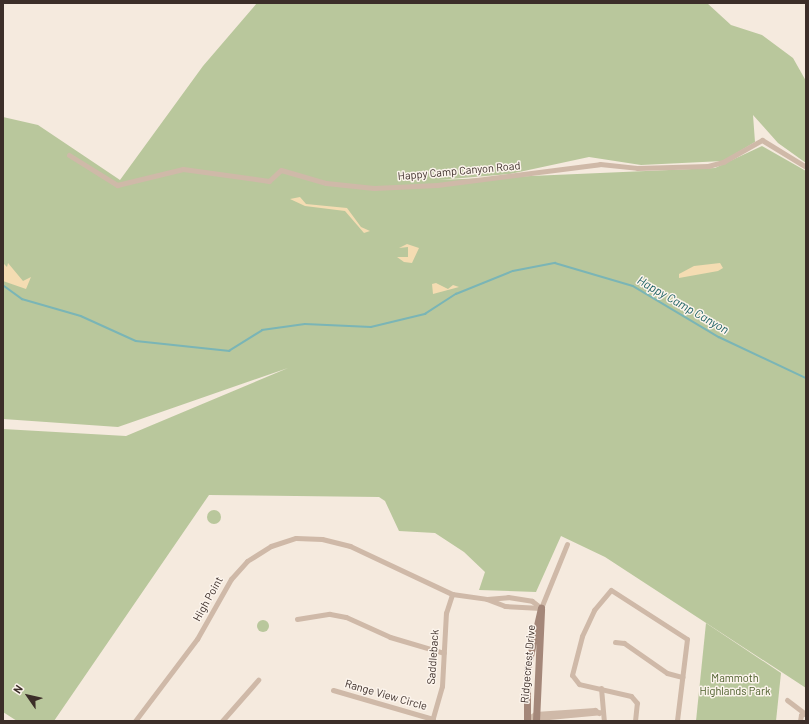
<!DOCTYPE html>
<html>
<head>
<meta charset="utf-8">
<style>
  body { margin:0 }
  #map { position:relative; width:809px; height:724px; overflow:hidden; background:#f5eade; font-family:Barlow,sans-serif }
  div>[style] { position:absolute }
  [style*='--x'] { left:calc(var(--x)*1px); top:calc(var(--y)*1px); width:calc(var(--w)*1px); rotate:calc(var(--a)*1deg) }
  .green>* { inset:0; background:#b9c79c }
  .round { border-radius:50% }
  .sand>* { inset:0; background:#f4dcb2 }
  .stream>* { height:1.5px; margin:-0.75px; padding:0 0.75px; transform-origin:0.75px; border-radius:0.75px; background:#7ab5b6 }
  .street>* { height:5px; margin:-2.5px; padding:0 2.5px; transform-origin:2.5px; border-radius:2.5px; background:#cfb9a8 }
  .secondary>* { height:7px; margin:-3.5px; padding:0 3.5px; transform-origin:3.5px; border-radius:3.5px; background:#a48779 }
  span { translate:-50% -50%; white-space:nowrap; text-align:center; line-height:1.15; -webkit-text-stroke:3px #fcf4ec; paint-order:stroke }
  .street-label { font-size:11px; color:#3c2e29 }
  .park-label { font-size:11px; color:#4b5d2a }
  .water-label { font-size:12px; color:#195f62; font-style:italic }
  .frame { position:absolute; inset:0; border:4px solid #3c2e29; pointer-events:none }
  .north { position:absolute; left:8px; top:676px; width:40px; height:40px; -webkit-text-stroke:3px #fcf4ec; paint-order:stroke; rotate:304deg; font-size:11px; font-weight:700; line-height:16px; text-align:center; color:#3c2e29 }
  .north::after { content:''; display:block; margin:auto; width:14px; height:18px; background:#3c2e29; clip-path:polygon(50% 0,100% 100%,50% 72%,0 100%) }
</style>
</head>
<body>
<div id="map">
  <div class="green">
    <div style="clip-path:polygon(257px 3px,707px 3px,731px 25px,762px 35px,793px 58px,806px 81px,806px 163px,778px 143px,753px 115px,755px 142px,723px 161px,641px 165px,589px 157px,510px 174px,438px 180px,715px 168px,762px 146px,806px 171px,806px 688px,605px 557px,561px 536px,536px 592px,479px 590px,485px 572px,464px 552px,435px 533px,399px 531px,385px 501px,379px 497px,209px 495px,54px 721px,17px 721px,3px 712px,3px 429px,126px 436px,288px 368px,118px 427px,3px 419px,3px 117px,38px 125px,120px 180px,203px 66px)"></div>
    <div class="round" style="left:207px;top:510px;width:14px;height:14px"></div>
    <div class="round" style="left:257px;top:620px;width:12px;height:12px"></div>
    <div style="clip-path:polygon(706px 623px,781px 673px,776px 721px,696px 721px)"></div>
  </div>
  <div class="sand">
    <div style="clip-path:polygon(300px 197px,306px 204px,347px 208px,361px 227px,370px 231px,364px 233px,345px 211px,305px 206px,290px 199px)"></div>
    <div style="clip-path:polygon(407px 244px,419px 248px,412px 263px,404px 262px,397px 257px,408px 257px,408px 247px,399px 248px)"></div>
    <div style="clip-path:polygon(3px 263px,7px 267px,8px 263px,23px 281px,31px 277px,26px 289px,3px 281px)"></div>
    <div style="clip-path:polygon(720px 263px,723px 268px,718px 271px,679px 278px,679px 274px,694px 266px)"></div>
    <div style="clip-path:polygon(436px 283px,448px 289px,453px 285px,459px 287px,433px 294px,432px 284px)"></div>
  </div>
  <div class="stream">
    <div style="--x:3;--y:285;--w:24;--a:36"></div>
    <div style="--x:22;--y:299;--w:61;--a:16.1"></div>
    <div style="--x:81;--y:316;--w:60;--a:24.4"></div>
    <div style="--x:136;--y:341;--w:94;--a:6.1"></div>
    <div style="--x:229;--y:351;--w:39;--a:-32"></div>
    <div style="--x:262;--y:330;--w:43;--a:-7.9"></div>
    <div style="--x:305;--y:324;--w:66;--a:2.6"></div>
    <div style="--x:371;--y:327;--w:56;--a:-13.5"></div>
    <div style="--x:425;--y:314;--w:37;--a:-33"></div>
    <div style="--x:456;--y:294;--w:61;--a:-22"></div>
    <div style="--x:513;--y:271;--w:43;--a:-10.8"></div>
    <div style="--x:555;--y:263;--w:81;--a:16.4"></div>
    <div style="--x:633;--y:286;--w:100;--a:30.7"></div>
    <div style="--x:719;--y:337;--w:96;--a:25.2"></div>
  </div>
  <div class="street">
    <div style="--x:69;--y:155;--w:57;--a:32"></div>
    <div style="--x:117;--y:185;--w:68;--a:-13.6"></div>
    <div style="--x:183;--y:169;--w:87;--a:7.9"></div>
    <div style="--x:269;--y:181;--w:16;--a:-43"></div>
    <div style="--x:281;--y:170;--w:47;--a:16.1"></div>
    <div style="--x:326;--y:183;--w:48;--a:5.9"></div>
    <div style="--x:374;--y:188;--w:63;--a:-2.7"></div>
    <div style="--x:437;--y:185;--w:164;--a:-7.3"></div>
    <div style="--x:600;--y:164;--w:37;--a:6"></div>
    <div style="--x:637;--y:168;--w:71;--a:-1.6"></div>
    <div style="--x:708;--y:166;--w:16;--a:-15"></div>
    <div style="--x:723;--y:162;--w:45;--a:-29.4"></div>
    <div style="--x:762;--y:140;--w:52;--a:31.5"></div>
    <div style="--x:508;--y:597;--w:24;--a:9"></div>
    <div style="--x:532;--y:601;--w:11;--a:38"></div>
    <div style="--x:541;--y:608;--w:36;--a:-177"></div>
    <div style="--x:505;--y:606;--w:19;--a:-159"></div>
    <div style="--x:487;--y:599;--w:21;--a:-5"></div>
    <div style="--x:541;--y:608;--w:69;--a:-67.9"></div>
    <div style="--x:297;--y:619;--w:33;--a:-9"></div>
    <div style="--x:330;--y:614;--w:16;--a:11"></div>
    <div style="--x:346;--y:617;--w:48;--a:24.4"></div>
    <div style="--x:390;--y:637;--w:56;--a:16.5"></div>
    <div style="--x:615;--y:642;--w:9;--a:6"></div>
    <div style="--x:624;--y:643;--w:52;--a:34.9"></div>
    <div style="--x:667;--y:673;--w:16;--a:15"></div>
    <div style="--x:601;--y:688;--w:33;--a:85"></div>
    <div style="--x:333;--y:690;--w:104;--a:16.2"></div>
    <div style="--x:787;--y:700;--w:21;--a:37"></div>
    <div style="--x:599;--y:713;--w:5;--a:-143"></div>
    <div style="--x:595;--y:710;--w:60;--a:176.2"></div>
    <div style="--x:535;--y:714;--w:9;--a:148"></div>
    <div style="--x:527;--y:719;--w:76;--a:-5.3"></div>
    <div style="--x:135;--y:721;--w:103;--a:-52.9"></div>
    <div style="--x:197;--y:639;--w:69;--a:-60.5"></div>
    <div style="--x:231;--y:579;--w:24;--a:-48"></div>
    <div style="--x:247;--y:561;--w:28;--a:-32"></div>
    <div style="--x:271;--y:546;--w:26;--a:-18"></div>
    <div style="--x:296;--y:538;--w:26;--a:2"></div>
    <div style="--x:322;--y:539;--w:29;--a:14"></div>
    <div style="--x:350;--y:546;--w:113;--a:25.2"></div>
    <div style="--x:452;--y:594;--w:35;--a:8"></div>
    <div style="--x:222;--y:721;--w:55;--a:-48.7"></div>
    <div style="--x:432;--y:721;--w:36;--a:-74"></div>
    <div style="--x:442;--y:686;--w:73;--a:-86.9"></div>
    <div style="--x:446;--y:613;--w:20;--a:-72"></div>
    <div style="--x:635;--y:721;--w:18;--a:-84"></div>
    <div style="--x:637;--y:703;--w:9;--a:-131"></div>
    <div style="--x:631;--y:696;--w:53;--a:-167"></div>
    <div style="--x:579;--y:684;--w:11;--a:-128"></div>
    <div style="--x:572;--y:675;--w:40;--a:-75.6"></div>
    <div style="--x:582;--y:636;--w:29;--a:-65"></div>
    <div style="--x:594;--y:610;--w:26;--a:-50"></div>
    <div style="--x:611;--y:590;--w:90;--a:32.8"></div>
    <div style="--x:687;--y:639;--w:83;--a:97"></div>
    <div style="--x:800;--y:721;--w:6;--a:-81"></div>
    <div style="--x:801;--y:715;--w:5;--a:-22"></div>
  </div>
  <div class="secondary">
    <div style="--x:527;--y:721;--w:52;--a:-90"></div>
    <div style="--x:527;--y:669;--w:63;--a:-77.1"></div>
    <div style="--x:536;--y:721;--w:112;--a:-87.4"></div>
  </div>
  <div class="street-label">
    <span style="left:459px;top:171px;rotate:-5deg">Happy Camp Canyon Road</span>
    <span style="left:208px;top:599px;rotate:-61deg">High Point</span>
    <span style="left:433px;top:657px;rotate:-86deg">Saddleback</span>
    <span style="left:528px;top:664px;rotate:-85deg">Ridgecrest Drive</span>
    <span style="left:386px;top:695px;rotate:16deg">Range View Circle</span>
  </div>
  <div class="park-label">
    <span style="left:735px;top:685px">Mammoth<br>Highlands Park</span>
  </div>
  <div class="water-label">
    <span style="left:683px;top:305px;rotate:30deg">Happy Camp Canyon</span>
  </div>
  <div class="frame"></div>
  <div class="north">N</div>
</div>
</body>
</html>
